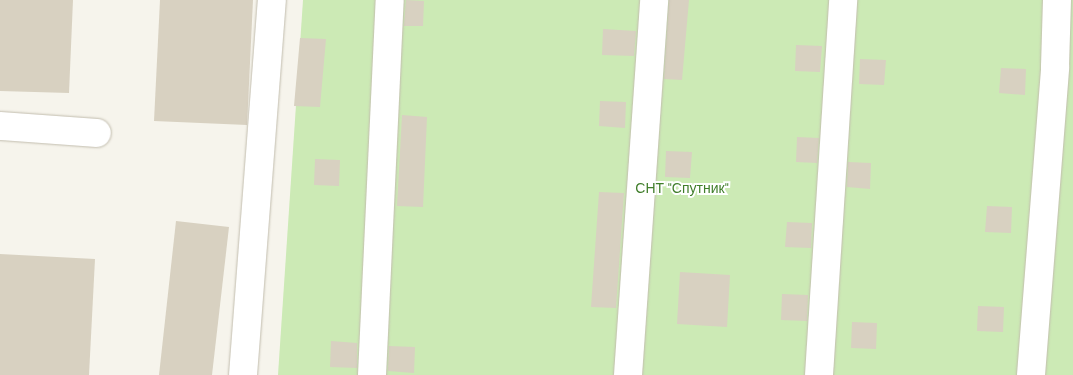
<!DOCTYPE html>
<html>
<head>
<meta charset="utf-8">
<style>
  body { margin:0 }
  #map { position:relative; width:1073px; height:375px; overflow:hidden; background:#f6f4ec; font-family:"DM Sans",sans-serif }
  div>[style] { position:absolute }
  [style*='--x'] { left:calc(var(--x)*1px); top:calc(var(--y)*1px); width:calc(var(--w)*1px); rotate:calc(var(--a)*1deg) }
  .green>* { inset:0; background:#cceab5 }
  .building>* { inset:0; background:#d8d1c1 }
  .roads { filter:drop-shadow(0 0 1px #c2bdae) drop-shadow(0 0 1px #c2bdae) }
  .minor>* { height:28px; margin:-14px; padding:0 14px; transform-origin:14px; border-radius:14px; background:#fff }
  span { translate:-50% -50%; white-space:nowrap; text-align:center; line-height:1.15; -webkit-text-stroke:4px #fff; paint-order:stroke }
  .park-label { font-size:14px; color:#407e2b }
</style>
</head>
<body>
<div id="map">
  <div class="green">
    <div style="clip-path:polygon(303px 0,1073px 0,1073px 375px,278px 375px)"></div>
  </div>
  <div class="building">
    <div style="clip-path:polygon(0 0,73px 0,69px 93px,0 91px)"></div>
    <div style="clip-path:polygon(160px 0,253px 0,247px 125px,154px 121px)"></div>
    <div style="clip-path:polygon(406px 0,424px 1px,423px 26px,404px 26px)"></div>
    <div style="clip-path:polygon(669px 0,689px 0,682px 80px,664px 79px)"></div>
    <div style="clip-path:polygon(603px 29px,636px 31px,634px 56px,602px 55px)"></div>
    <div style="clip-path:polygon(300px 38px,326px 39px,320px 107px,294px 106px)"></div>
    <div style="clip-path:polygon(796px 45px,822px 46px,820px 72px,795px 71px)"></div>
    <div style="clip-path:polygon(860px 59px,886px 60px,884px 85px,859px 84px)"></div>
    <div style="clip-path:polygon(1001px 68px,1026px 69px,1025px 95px,999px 93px)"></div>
    <div style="clip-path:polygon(600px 101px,626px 102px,625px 128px,599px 126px)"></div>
    <div style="clip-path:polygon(402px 115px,427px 117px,423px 207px,397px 206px)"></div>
    <div style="clip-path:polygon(797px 137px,819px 138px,817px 163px,796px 162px)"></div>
    <div style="clip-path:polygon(666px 151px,692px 152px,690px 178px,665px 177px)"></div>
    <div style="clip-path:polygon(315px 159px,340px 160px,339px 186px,314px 185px)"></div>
    <div style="clip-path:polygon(848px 162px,871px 163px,870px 189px,847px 187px)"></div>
    <div style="clip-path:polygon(599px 192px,624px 193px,616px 308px,591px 307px)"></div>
    <div style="clip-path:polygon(987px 206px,1012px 207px,1011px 233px,985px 232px)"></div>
    <div style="clip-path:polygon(176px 221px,229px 227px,212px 375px,159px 375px)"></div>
    <div style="clip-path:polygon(787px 222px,812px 223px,811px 248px,785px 247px)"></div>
    <div style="clip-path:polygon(0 254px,95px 259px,89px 375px,0 375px)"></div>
    <div style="clip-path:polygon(680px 272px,730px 275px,727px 327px,677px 324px)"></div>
    <div style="clip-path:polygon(782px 294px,808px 295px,807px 321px,781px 320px)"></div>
    <div style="clip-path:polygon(978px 306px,1004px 307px,1003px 332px,977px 331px)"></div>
    <div style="clip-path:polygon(852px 322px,877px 323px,876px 349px,851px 348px)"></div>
    <div style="clip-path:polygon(331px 341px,357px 343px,357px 368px,330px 367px)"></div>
    <div style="clip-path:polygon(389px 346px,415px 347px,414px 373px,388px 371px)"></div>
  </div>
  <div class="roads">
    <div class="minor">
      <div style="--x:0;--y:126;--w:97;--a:4.1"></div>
      <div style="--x:243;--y:375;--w:376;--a:-85.6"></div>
      <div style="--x:372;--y:375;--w:375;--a:-87.3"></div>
      <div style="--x:628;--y:375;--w:376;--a:-86"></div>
      <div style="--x:819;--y:375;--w:376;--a:-86.3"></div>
      <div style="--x:1031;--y:375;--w:309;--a:-85.5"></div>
      <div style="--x:1055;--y:67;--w:67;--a:-88.3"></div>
    </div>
  </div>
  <div class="park-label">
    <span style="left:682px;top:188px">СНТ "Спутник"</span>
  </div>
</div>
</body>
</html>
